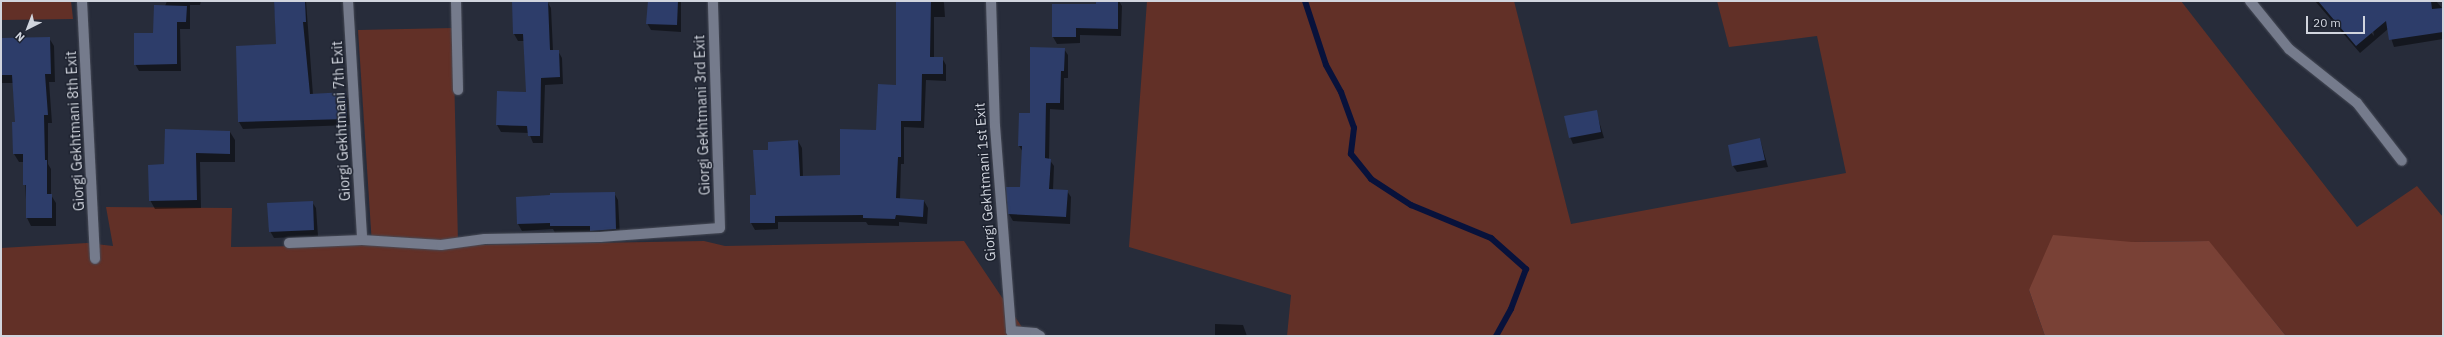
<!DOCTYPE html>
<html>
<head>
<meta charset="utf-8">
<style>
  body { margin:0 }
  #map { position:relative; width:2444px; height:337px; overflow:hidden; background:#272c3a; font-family:"IBM Plex Sans",sans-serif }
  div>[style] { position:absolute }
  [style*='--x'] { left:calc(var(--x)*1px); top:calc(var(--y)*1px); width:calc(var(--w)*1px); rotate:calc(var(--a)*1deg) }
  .green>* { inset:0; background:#623027 }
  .forest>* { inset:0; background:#794136 }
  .shadow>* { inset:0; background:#0007 }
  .stream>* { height:6px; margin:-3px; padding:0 3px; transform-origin:3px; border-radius:3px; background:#08123b }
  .building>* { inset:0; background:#2d3d6a }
  .roads { filter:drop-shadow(0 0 1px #464a56) drop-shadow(0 0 1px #464a56) }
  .minor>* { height:10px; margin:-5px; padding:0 5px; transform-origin:5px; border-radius:5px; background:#757b8c }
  span { translate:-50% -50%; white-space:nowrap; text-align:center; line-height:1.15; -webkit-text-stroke:3px #1d222f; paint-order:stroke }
  .street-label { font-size:14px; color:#d1d5de }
  .frame { position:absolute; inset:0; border:2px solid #d1d5de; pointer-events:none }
  .north { position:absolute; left:8px; top:8px; width:40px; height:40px; -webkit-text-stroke:3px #1d222f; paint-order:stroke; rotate:222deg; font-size:11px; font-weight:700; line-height:16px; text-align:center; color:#d1d5de }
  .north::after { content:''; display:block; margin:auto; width:14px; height:18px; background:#d1d5de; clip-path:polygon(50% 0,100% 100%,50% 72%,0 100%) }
  .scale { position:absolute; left:2306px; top:16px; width:59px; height:18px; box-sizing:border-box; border:2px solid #d1d5de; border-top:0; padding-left:5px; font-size:12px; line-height:14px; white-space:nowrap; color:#d1d5de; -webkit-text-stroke:3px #1d222f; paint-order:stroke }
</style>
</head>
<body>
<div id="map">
  <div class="green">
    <div style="clip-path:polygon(1px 1px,71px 1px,73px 19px,1px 20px)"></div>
    <div style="clip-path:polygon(1147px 1px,1514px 1px,1571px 224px,1846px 173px,1817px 36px,1729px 47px,1717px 1px,2181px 1px,2357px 227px,2417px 186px,2443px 217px,2443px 336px,2286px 336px,2208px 241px,2132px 242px,2029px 290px,2045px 336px,1287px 336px,1291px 295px,1129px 247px)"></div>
    <div style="clip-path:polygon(453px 28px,458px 243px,473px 245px,704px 241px,725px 246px,964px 241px,1028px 336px,1px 336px,1px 248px,87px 243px,113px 246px,106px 207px,232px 208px,231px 247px,372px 245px,358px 30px)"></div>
  </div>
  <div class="forest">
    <div style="clip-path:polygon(2053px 235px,2132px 242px,2209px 241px,2286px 336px,2045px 336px,2029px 290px)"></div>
  </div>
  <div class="shadow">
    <div style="clip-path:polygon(167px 1px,201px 1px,200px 5px,190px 5px,190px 29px,180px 29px,181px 71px,139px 71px,135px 64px,154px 34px)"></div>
    <div style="clip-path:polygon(274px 1px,306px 1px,313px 95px,345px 93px,349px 100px,350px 125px,243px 129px,239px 122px,277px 45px)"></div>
    <div style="clip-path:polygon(513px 1px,547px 1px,551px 8px,553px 51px,558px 51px,562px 58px,563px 84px,545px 85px,543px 143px,533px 143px,529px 133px,501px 132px,497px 125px,527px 93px,524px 41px,518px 41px,514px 34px)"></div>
    <div style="clip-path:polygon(649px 1px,681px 1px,681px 32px,651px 30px,647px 23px)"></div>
    <div style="clip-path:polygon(897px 1px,943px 1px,944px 3px,945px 17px,934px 17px,934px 58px,942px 58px,946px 65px,946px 81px,926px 80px,924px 128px,904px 127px,904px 164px,901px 164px,900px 200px,924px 201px,928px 208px,927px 224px,899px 222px,899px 226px,868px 225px,866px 222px,778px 222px,778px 229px,755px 230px,751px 223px,751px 196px,757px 196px,769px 151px,798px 141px,802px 148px,803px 177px,841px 176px,877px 131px,897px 86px)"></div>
    <div style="clip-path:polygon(1097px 1px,1119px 1px,1122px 6px,1121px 36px,1080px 35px,1080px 43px,1057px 44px,1053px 37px,1097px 5px)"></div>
    <div style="clip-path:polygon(2315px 1px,2339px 1px,2347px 5px,2374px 36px,2368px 1px,2436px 1px,2443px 9px,2443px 39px,2394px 47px,2388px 29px,2360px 53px)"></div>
    <div style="clip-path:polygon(49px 38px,54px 46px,55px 82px,49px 82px,52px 123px,48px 123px,48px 164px,51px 169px,51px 195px,56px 203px,56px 226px,31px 226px,27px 218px,24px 162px,19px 162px,14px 154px,13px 123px,16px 123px,13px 83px,1px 83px,1px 39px)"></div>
    <div style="clip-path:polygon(1064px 49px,1068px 55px,1068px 78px,1064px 78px,1064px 110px,1050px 109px,1049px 159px,1054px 166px,1053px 190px,1067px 191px,1071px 197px,1070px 224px,1013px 221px,1009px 214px,1021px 188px,1023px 152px,1019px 146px,1031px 114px)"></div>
    <div style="clip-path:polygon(1596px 111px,1604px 138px,1573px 144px,1570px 137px)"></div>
    <div style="clip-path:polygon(230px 132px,235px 140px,235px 162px,200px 162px,201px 208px,155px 209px,150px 200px,165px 165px)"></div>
    <div style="clip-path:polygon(1760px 139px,1768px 167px,1737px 172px,1733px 166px)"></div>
    <div style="clip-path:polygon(614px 193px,618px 200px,620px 236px,592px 232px,555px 233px,553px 229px,522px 231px,518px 224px,517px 198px)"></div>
    <div style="clip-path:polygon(312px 202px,316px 208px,318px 236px,274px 238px,270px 231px)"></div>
    <div style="clip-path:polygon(1215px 324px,1243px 325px,1247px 336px,1215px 336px)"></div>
  </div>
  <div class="stream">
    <div style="--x:1305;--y:1;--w:67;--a:71.8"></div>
    <div style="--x:1326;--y:65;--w:31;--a:61"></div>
    <div style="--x:1341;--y:92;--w:38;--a:70"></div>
    <div style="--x:1354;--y:128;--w:26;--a:97"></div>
    <div style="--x:1351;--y:154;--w:32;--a:51"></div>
    <div style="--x:1371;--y:179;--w:48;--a:33"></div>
    <div style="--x:1411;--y:205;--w:87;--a:22.4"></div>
    <div style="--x:1491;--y:238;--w:47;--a:41.5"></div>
    <div style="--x:1526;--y:269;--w:43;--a:110.6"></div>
    <div style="--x:1511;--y:309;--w:31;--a:119"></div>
  </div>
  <div class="building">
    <div style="clip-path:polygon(274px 1px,305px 1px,306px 22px,303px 22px,310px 94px,346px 92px,347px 119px,238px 122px,236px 46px,276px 44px)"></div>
    <div style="clip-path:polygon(512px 1px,548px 1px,550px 50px,559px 50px,560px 77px,541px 78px,540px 136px,528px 136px,527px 126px,496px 125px,497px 91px,526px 92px,523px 34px,513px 34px)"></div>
    <div style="clip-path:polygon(648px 1px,678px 1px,677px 25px,646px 24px)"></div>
    <div style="clip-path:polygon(896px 1px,931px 1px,930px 57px,943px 57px,943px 74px,922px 74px,921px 121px,901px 121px,901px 157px,898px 157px,896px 198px,924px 200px,923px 217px,896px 215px,895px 219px,863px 218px,863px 215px,775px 216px,775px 223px,750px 223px,750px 195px,756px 195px,753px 150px,768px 150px,768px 142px,798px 140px,800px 176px,840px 175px,840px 129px,876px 130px,878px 84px,896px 85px)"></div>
    <div style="clip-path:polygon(1096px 1px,1118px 1px,1118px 29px,1076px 28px,1076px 37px,1052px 37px,1052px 4px,1096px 4px)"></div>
    <div style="clip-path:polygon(2318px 1px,2431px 1px,2432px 9px,2443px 8px,2443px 32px,2389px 40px,2386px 21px,2356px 46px)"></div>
    <div style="clip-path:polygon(154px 5px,187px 6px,186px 22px,177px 22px,177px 64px,134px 65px,134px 33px,153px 33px)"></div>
    <div style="clip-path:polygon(50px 37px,51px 74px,45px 74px,48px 115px,44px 115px,45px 160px,47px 160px,47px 194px,52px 194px,52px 218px,26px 218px,26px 185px,23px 185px,23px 154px,13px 154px,12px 122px,15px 122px,12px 75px,1px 75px,1px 38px)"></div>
    <div style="clip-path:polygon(1030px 47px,1065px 48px,1064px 71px,1061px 71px,1060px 103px,1046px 103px,1045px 158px,1051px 159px,1049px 189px,1068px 190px,1066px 217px,1008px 214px,1006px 187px,1020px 187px,1022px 146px,1018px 146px,1019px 113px,1030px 113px)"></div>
    <div style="clip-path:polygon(1597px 110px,1601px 132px,1569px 138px,1564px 116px)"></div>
    <div style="clip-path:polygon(165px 129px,230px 131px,230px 154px,196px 153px,197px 200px,149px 201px,148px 165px,164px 164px)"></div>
    <div style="clip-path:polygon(1760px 138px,1765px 160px,1732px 166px,1728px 145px)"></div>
    <div style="clip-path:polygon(615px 192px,616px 229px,590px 231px,590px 226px,550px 226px,550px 223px,517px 224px,516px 197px,550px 195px,550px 193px)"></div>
    <div style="clip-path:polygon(313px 201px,314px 230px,269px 232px,267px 203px)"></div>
  </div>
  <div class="roads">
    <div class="minor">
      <div style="--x:82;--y:1;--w:258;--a:87.1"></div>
      <div style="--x:348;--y:1;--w:239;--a:86.6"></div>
      <div style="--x:456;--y:1;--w:89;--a:88.7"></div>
      <div style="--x:991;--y:1;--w:125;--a:88.2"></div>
      <div style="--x:995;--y:126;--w:206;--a:85.5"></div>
      <div style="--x:1011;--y:331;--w:24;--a:5"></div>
      <div style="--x:1035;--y:333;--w:6;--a:31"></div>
      <div style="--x:2250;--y:1;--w:62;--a:50.9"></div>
      <div style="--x:2289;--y:49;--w:87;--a:38.5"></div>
      <div style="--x:2357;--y:103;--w:73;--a:52.2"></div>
      <div style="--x:289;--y:243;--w:73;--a:-2.4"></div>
      <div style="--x:362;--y:240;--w:79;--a:3.6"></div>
      <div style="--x:441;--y:245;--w:44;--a:-7.8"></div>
      <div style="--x:485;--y:239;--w:115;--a:-1"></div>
      <div style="--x:600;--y:237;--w:120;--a:-4.3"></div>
      <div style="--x:720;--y:228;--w:227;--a:-91.8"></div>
    </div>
  </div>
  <div class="street-label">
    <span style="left:702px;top:115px;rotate:-92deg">Giorgi Gekhtmani 3rd Exit</span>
    <span style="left:341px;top:121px;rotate:-93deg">Giorgi Gekhtmani 7th Exit</span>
    <span style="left:75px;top:131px;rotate:-93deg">Giorgi Gekhtmani 8th Exit</span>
    <span style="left:985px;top:182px;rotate:-94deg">Giorgi Gekhtmani 1st Exit</span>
  </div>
  <div class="frame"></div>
  <div class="north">N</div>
  <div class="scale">20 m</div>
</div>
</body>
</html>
